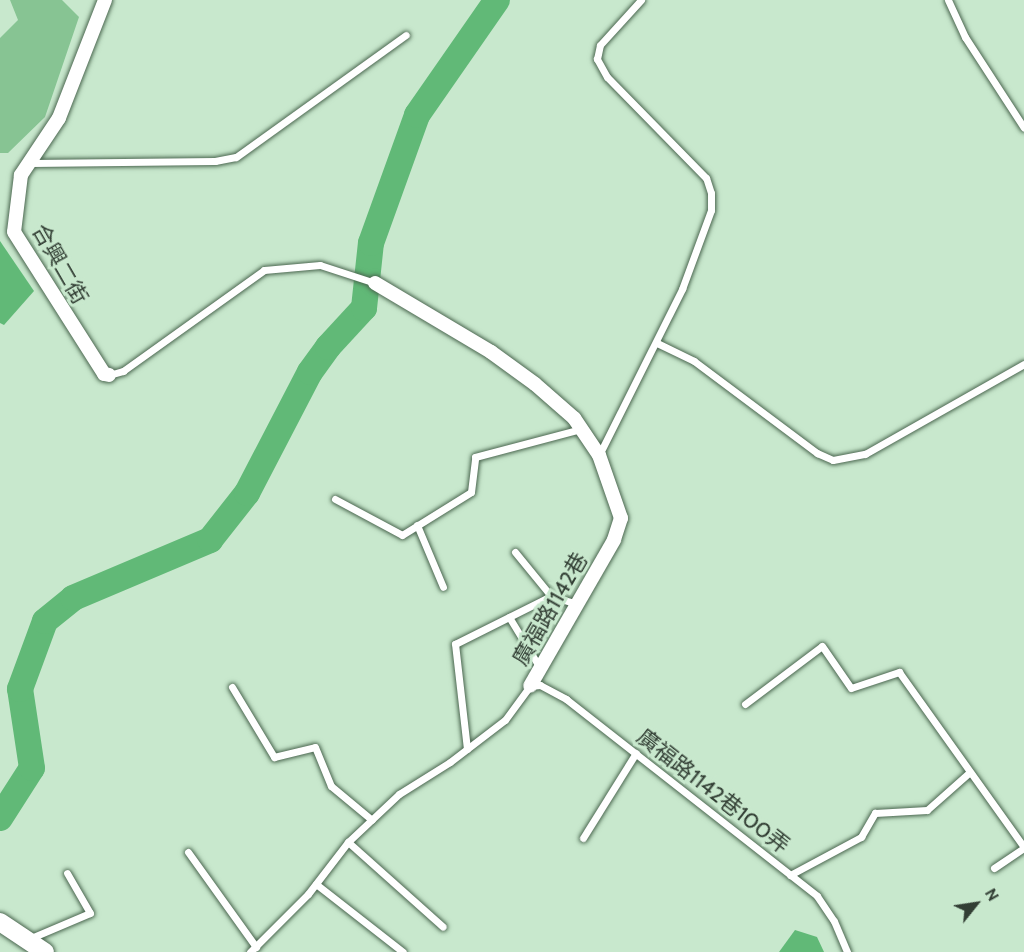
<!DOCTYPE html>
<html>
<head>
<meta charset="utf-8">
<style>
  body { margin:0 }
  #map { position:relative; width:1024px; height:952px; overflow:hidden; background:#c8e8cd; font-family:Cabin,"Noto Sans TC",sans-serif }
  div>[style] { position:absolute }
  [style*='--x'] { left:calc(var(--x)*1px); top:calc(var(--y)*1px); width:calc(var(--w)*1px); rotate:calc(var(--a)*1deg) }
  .green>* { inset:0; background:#87c493 }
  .water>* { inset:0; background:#61b977 }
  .river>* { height:26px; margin:-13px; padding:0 13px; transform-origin:13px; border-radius:13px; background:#61b977 }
  .roads { filter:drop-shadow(0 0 2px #4b6750) drop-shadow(0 0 2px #4b6750) }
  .service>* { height:7px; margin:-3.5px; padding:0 3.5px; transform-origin:3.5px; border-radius:3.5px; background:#fff }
  .minor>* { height:14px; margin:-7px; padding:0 7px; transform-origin:7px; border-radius:7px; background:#fff }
  .tertiary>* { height:18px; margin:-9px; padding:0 9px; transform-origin:9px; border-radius:9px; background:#fff }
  span { translate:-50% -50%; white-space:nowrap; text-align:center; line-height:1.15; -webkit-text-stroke:6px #c8e8cd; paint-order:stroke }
  .street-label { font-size:22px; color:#323e34 }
  .north { position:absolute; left:946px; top:874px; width:60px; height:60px; -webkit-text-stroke:4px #c8e8cd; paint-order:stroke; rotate:60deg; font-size:16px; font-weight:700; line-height:24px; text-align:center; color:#323e34 }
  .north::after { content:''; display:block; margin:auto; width:21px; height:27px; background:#323e34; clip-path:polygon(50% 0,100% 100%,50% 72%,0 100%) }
</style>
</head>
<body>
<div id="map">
  <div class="green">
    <div style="clip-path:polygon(10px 0,62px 0,79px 17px,45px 117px,8px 153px,0 153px,0 38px,18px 20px)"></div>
  </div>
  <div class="water">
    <div style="clip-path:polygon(0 241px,34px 291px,4px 325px,0 323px)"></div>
    <div style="clip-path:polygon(795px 930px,817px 937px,824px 952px,779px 952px)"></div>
  </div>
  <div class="river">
    <div style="--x:0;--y:818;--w:59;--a:-57.4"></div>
    <div style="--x:32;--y:768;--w:80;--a:-98.6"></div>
    <div style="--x:20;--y:689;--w:72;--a:-69.8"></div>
    <div style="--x:45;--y:621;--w:36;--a:-39"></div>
    <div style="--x:73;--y:598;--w:149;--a:-22.9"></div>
    <div style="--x:210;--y:540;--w:60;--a:-51.8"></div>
    <div style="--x:247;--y:493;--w:136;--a:-62.5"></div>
    <div style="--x:310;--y:372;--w:31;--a:-54"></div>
    <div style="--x:328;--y:347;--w:53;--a:-47.3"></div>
    <div style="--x:364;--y:308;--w:65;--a:-83.9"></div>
    <div style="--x:371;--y:243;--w:136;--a:-70.2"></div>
    <div style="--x:417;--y:115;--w:140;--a:-55.2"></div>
  </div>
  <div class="roads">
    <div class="service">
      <div style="--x:948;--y:0;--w:41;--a:65.3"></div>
      <div style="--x:965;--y:37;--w:108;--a:57"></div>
      <div style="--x:31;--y:163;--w:184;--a:-0.6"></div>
      <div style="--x:215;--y:161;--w:21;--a:-11"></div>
      <div style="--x:236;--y:157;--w:209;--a:-35.7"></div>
      <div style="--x:657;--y:343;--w:41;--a:25.9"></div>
      <div style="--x:694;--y:361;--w:154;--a:36.8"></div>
      <div style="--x:817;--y:453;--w:17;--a:24"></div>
      <div style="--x:833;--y:460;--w:33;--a:-11"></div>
      <div style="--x:865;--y:454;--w:183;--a:-29.5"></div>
      <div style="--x:109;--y:375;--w:15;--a:-16"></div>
      <div style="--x:123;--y:371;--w:173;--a:-35.6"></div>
      <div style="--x:264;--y:270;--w:56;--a:-5.1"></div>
      <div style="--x:320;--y:265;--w:58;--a:18.1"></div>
      <div style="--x:599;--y:455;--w:186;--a:-63.4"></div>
      <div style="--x:682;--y:289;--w:84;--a:-69.8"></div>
      <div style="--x:711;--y:210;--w:17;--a:-90"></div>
      <div style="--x:711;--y:193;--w:16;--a:-108"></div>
      <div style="--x:706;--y:178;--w:141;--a:-134.4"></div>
      <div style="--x:607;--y:77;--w:21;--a:-119"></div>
      <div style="--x:597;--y:59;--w:14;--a:-78"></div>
      <div style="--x:600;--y:45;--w:61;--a:-47.7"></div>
      <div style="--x:335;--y:499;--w:76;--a:28.2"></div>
      <div style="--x:402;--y:535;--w:81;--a:-31.9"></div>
      <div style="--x:471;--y:492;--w:35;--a:-83"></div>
      <div style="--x:475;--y:457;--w:110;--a:-14.8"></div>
      <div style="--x:417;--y:525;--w:67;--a:67.2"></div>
      <div style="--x:515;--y:552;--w:57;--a:50.7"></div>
      <div style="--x:551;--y:596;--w:27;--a:17"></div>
      <div style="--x:509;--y:617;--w:60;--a:58.7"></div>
      <div style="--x:232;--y:687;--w:82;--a:59"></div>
      <div style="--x:274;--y:757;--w:42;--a:-13.7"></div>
      <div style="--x:315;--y:747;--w:42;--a:67.7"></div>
      <div style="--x:331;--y:786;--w:53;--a:39.7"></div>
      <div style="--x:745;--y:704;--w:96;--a:-37"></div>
      <div style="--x:822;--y:646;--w:51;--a:55.4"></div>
      <div style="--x:851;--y:688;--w:51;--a:-18.4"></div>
      <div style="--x:899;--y:672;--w:215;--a:54.5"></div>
      <div style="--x:467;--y:749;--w:106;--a:-96.5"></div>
      <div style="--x:455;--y:644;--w:107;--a:-26.6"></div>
      <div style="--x:583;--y:838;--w:100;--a:-58.1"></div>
      <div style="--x:348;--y:842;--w:127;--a:41.8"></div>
      <div style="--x:188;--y:852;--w:117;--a:54.4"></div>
      <div style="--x:994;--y:868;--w:36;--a:-34"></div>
      <div style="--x:790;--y:875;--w:81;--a:-28.2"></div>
      <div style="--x:861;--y:837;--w:28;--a:-60"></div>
      <div style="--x:875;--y:813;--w:52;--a:-3.3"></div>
      <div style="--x:927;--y:810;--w:57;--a:-41.5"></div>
      <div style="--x:316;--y:884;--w:110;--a:38"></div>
      <div style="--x:31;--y:938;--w:64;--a:-23"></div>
      <div style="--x:90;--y:913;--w:46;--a:-119.9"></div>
      <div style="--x:250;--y:952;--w:82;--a:-45"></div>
      <div style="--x:308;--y:894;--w:66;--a:-52.4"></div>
      <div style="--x:348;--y:842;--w:70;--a:-43.3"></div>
      <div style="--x:399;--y:794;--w:60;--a:-32.1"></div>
      <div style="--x:450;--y:762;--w:69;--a:-37.4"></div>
      <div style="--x:505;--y:720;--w:42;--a:-53.7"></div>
      <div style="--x:530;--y:686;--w:10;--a:-6"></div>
      <div style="--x:540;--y:685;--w:30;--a:28"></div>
      <div style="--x:566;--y:699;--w:319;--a:38.1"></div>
      <div style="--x:817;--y:896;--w:30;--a:56"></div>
      <div style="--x:834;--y:921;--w:34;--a:67"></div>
    </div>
    <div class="minor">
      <div style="--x:105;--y:0;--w:127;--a:111.3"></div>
      <div style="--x:59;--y:118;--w:69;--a:123.7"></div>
      <div style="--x:21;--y:175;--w:57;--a:97"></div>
      <div style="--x:14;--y:232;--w:168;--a:57.6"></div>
      <div style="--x:104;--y:374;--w:5;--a:11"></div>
      <div style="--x:375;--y:283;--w:135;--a:30.7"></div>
      <div style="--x:491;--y:352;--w:54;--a:36"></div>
      <div style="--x:535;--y:384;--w:52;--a:41.1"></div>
      <div style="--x:574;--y:418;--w:45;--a:56"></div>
      <div style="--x:599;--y:455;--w:67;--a:70.8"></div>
      <div style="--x:621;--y:518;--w:23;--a:108"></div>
      <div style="--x:614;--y:540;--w:168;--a:119.9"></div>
    </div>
    <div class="tertiary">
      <div style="--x:0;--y:922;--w:54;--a:33.7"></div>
    </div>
  </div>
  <div class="street-label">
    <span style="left:60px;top:264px;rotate:60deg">合興二街</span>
    <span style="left:550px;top:609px;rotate:-60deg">廣福路1142巷</span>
    <span style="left:713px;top:791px;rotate:38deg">廣福路1142巷100弄</span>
  </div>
  <div class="north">N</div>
</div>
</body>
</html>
